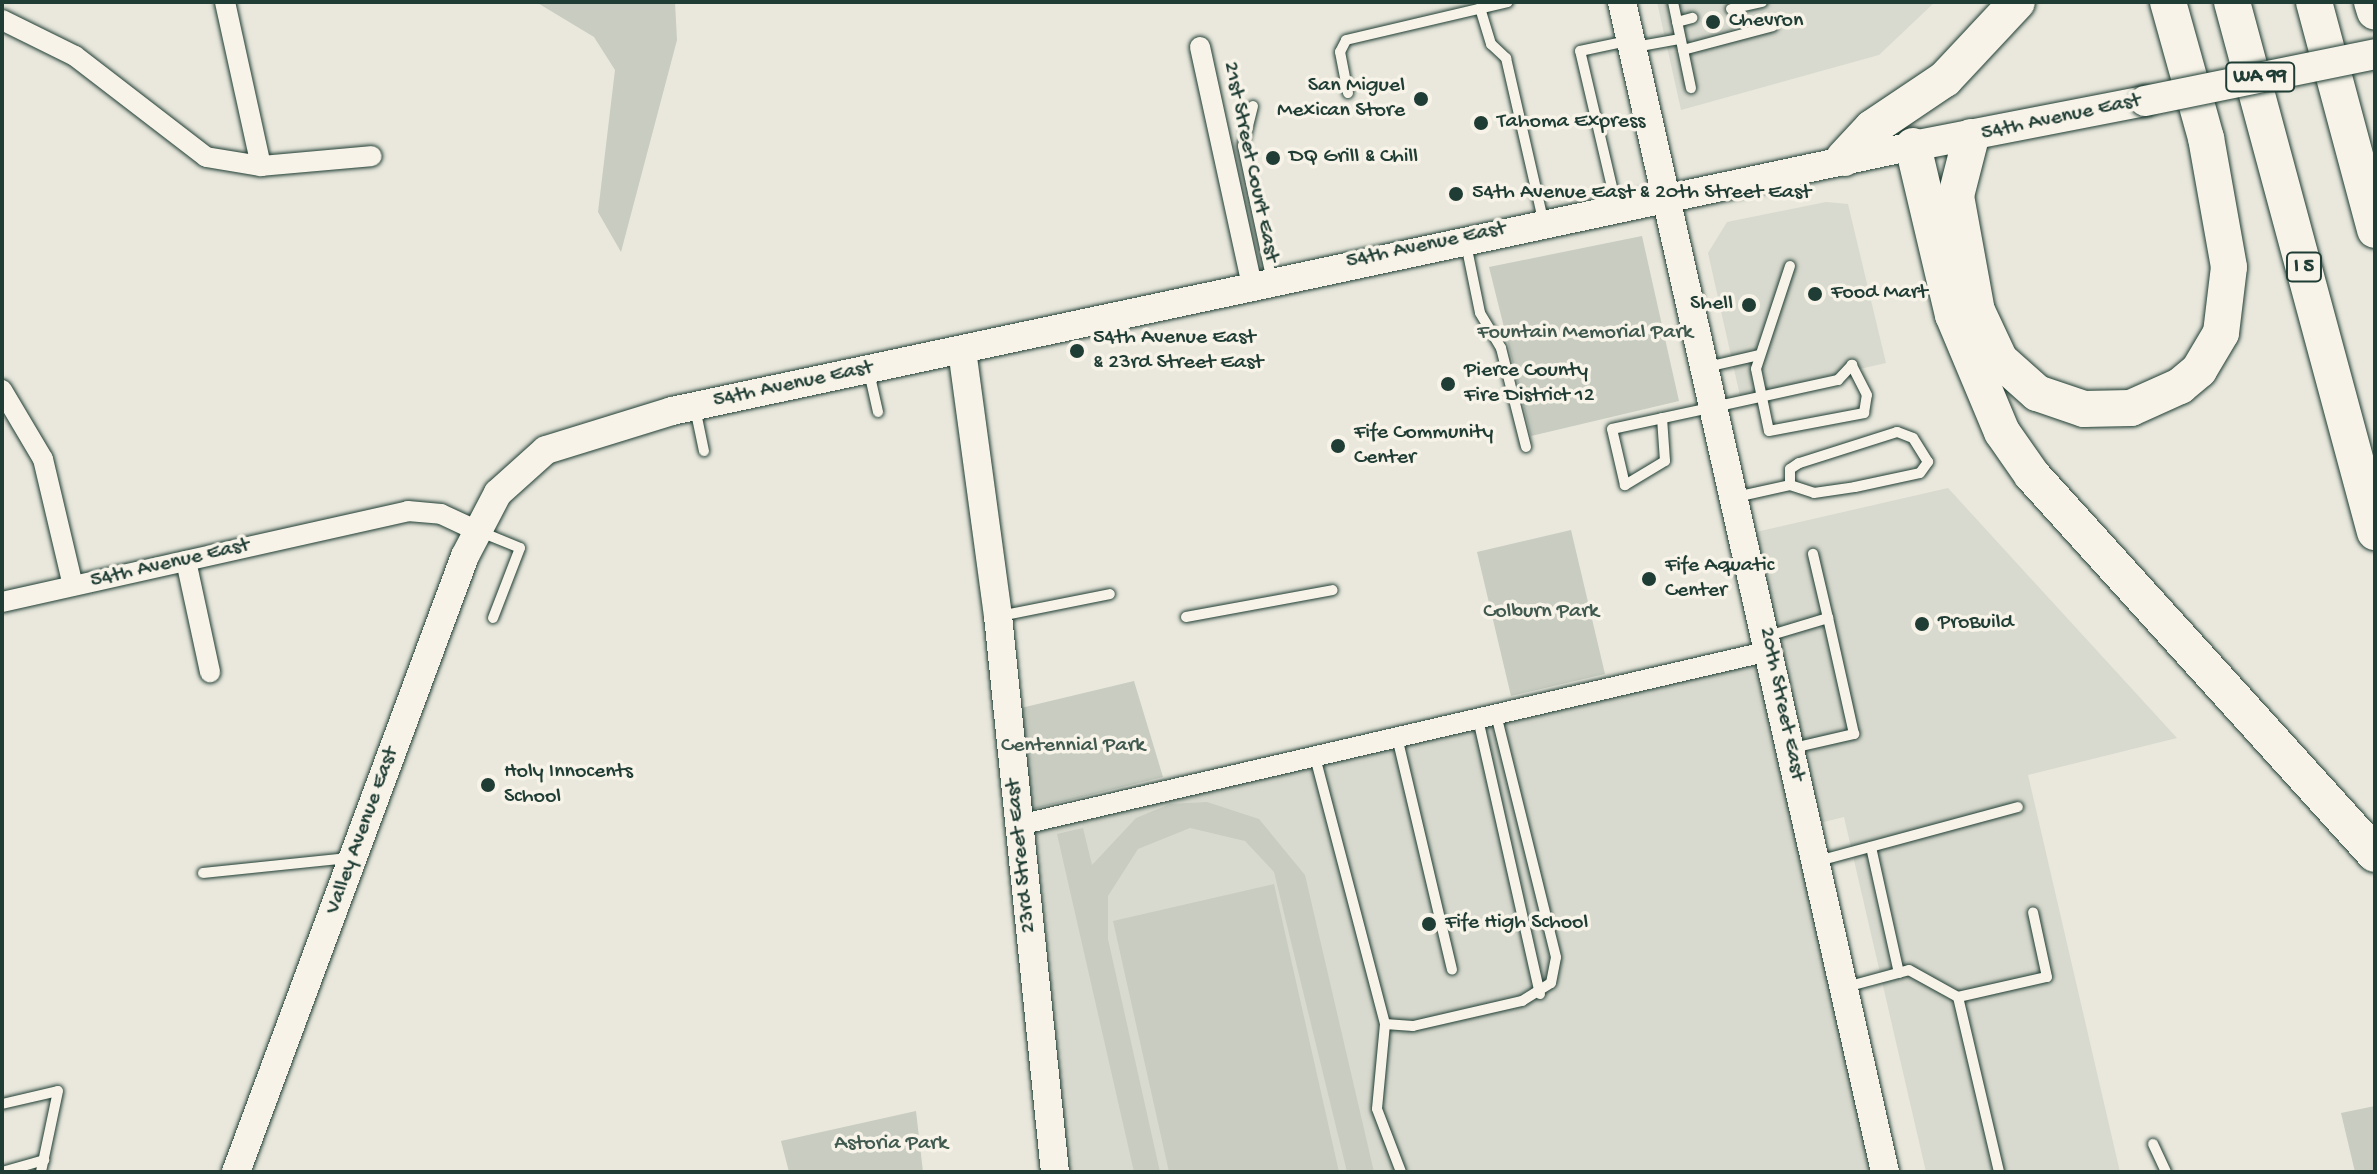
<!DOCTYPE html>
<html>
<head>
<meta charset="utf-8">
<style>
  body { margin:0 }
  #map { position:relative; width:2377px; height:1174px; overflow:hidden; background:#eae8dd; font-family:"Gochi Hand",sans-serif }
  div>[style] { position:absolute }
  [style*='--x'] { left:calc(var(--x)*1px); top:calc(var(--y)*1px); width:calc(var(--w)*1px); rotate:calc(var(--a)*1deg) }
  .built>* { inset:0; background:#d9dacf }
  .green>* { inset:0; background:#c8ccc1 }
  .roads { filter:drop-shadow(0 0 2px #1f3d34) drop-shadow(0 0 2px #1f3d34) }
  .lane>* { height:10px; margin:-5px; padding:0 5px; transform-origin:5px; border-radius:5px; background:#f7f3e8 }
  .street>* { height:20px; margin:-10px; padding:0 10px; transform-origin:10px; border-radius:10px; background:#f7f3e8 }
  .secondary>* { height:28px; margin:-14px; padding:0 14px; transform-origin:14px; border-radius:14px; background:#f7f3e8 }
  .primary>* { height:30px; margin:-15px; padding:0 15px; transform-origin:15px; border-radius:15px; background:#f7f3e8 }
  .highway>* { height:36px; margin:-18px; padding:0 18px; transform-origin:18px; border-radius:18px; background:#f7f3e8 }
  .bridges { filter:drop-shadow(0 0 2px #1f3d34) drop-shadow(0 0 2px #1f3d34) }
  .primary-bridge>* { height:30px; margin:-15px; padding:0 15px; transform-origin:15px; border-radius:15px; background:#f7f3e8 }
  .dots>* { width:22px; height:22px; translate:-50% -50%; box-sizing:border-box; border:4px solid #f7f3e8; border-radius:50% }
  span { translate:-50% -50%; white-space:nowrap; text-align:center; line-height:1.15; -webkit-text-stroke:7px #f7f3e8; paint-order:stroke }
  .shield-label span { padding:2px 6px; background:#f7f3e8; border:2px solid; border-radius:6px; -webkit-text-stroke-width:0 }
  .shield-label { font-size:20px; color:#1f3d34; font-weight:700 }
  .poi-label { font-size:22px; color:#1f3d34 }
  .left { translate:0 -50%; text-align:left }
  .right { translate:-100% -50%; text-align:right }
  .street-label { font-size:22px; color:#1f3d34 }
  .park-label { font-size:22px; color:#415a50 }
  .frame { position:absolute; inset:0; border:4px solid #1f3d34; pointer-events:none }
</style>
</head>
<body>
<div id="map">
  <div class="built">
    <div style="clip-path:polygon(1657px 2px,1935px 2px,1879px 55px,1681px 110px)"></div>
    <div style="clip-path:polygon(1826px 202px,1848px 204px,1886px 363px,1740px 396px,1708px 253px,1727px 222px)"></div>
    <div style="clip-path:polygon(1948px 488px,2177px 738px,2028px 775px,2120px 1172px,1926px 1172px,1844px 817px,1808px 826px,1885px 1172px,1055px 1172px,1019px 825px,1768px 651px,1743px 535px)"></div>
  </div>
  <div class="green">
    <div style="clip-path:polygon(536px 2px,675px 2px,677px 40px,621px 252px,598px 212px,615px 70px,594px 37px)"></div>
    <div style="clip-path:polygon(1642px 236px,1679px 401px,1531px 436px,1489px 267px)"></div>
    <div style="clip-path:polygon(1571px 530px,1605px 674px,1511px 696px,1477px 552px)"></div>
    <div style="clip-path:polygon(1134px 681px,1163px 777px,1025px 811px,1021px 708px)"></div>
    <div style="clip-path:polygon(1207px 802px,1259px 819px,1305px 875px,1374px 1172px,1347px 1172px,1274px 872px,1245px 841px,1190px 828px,1138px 849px,1108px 896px,1108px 939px,1160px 1172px,1134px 1172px,1057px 834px,1083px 828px,1092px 865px,1136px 818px,1170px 804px)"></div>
    <div style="clip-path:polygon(1274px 884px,1339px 1172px,1169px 1172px,1113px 921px)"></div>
    <div style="clip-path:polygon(2375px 1106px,2375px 1172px,2355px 1172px,2341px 1113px)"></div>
    <div style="clip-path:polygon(916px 1111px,923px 1172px,789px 1172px,781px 1141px)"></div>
  </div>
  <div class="roads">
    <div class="lane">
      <div style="--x:1673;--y:2;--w:88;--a:78.2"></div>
      <div style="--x:1480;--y:8;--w:38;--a:73"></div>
      <div style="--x:1491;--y:44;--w:21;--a:43"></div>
      <div style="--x:1506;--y:58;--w:166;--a:77.1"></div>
      <div style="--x:1731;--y:9;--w:32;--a:-13"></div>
      <div style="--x:1677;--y:22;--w:16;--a:-15"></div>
      <div style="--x:1635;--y:47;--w:46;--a:-10.1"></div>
      <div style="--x:1683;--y:50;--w:93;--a:-14.9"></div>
      <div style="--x:1348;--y:93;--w:42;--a:-101"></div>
      <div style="--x:1340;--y:52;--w:13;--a:-63"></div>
      <div style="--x:1346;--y:40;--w:166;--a:-13.2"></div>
      <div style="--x:1253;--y:106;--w:41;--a:104"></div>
      <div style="--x:1243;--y:146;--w:138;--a:77.9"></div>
      <div style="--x:1616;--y:204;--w:157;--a:-103.2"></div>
      <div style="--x:1580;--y:51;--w:49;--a:-11.8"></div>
      <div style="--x:1466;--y:244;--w:70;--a:78.5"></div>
      <div style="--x:1480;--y:313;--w:41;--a:59"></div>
      <div style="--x:1501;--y:348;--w:102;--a:75.8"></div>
      <div style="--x:1790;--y:266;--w:108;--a:108.3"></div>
      <div style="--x:1756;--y:369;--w:63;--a:78.2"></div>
      <div style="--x:1769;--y:431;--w:97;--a:-10.7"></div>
      <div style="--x:1864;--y:413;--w:18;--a:-81"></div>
      <div style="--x:1867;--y:395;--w:34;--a:-117"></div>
      <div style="--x:1707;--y:367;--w:53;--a:-13"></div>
      <div style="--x:869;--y:372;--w:41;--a:77.3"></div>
      <div style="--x:695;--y:408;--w:44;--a:78.2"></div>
      <div style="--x:1662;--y:418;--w:43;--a:86"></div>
      <div style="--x:1665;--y:461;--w:47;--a:149"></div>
      <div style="--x:1625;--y:485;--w:57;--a:-103.1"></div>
      <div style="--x:1612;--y:429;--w:104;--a:-12.2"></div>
      <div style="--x:1714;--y:407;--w:127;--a:-12.3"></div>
      <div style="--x:1838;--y:380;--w:21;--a:-47"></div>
      <div style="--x:1736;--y:497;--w:55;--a:-12.5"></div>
      <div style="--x:1790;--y:485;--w:25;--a:18"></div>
      <div style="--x:1814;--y:493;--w:41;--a:-8.3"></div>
      <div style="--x:1855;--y:487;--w:66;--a:-12.2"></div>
      <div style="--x:1920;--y:473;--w:14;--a:-54"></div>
      <div style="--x:1928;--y:462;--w:28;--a:-122"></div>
      <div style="--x:1913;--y:438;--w:17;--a:-159"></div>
      <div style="--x:1897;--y:432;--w:103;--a:162.4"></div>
      <div style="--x:1799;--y:463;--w:11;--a:146"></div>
      <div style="--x:1790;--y:469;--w:16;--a:90"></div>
      <div style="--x:481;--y:532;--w:42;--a:22.3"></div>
      <div style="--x:520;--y:548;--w:75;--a:111.1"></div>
      <div style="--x:1000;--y:616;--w:112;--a:-11.3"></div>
      <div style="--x:1186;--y:617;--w:149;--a:-10.4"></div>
      <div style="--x:1768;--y:636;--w:63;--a:-16.7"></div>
      <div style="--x:1828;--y:618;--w:66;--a:-103.2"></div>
      <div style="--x:1478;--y:719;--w:282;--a:77.3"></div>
      <div style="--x:1397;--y:737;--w:239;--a:76.7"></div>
      <div style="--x:1793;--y:748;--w:63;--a:-12.9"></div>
      <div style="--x:1854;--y:734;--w:119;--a:-102.6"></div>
      <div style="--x:1315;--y:757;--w:276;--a:75.3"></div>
      <div style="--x:1385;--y:1024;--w:28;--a:4"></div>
      <div style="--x:1413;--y:1026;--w:112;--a:-12.9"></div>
      <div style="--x:1522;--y:1001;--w:34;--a:-32"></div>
      <div style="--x:1551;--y:983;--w:26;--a:-79"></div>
      <div style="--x:1556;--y:957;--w:250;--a:-103.9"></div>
      <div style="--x:1871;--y:847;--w:129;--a:77.5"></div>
      <div style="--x:1818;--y:861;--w:207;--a:-15.1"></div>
      <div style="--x:203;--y:873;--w:146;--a:-5.9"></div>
      <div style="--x:1846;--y:987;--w:65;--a:-15.1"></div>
      <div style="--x:1909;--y:970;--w:56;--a:28.9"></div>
      <div style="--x:1958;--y:997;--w:91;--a:-12.7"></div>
      <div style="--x:2047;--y:977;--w:66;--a:-102.2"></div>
      <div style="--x:1958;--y:997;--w:180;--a:76.8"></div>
      <div style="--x:1385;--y:1024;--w:85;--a:95.4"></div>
      <div style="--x:1377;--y:1109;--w:67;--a:69.1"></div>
      <div style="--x:2;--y:1104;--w:57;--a:-13.1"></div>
      <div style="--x:58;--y:1091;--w:83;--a:101.9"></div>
      <div style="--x:2153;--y:1144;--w:31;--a:65"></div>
      <div style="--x:2;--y:1172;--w:44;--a:-15.9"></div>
    </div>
    <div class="street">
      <div style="--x:225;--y:2;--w:168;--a:77.6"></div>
      <div style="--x:2;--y:20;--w:81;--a:26.3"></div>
      <div style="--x:75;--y:56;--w:165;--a:37.6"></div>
      <div style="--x:206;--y:157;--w:56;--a:9.3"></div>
      <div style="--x:261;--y:166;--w:111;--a:-5.1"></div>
      <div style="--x:1200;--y:47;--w:245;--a:77.7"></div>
      <div style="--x:2;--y:390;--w:80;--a:59.3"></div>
      <div style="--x:43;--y:459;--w:130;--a:76.7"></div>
      <div style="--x:186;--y:561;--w:114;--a:77.8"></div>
      <div style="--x:2;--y:602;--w:416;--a:-12.6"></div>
      <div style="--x:408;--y:511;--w:33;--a:5"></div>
      <div style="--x:441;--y:514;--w:40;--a:25"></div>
      <div style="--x:1019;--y:825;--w:770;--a:-13.06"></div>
    </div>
    <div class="secondary">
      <div style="--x:1622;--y:2;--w:1199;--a:77.33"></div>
      <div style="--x:962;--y:350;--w:268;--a:82.3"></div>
      <div style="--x:998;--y:616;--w:559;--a:84.15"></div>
      <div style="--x:236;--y:1172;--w:657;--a:-69.61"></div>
      <div style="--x:465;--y:556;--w:71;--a:-62.4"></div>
      <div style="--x:498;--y:493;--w:64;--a:-41.9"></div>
      <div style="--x:546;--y:450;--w:132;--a:-17.2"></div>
      <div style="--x:672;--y:411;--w:1269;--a:-12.05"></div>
    </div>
    <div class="primary">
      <div style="--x:1913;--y:146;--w:236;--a:-11"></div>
    </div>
    <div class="highway">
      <div style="--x:2232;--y:2;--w:549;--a:74.9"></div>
      <div style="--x:2314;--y:2;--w:236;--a:75"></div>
      <div style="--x:2372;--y:2;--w:10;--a:73"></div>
      <div style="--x:1971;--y:137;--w:61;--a:104.3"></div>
      <div style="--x:1956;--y:196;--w:117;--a:79.7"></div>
      <div style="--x:1977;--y:311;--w:54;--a:64.9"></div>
      <div style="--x:2000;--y:360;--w:50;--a:41.7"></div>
      <div style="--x:2037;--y:393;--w:50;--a:18.8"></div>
      <div style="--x:2084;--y:409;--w:47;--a:-1.2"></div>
      <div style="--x:2131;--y:408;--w:54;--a:-24.2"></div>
      <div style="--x:2180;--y:386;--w:25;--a:-40"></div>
      <div style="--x:2199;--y:370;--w:43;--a:-59.3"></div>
      <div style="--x:2221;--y:333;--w:66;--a:-83.1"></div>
      <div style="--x:2229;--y:267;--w:131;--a:-100.1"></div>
      <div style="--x:2206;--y:138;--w:141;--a:-105.6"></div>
      <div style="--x:1913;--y:146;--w:174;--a:76.7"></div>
      <div style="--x:1953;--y:315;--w:127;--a:67.3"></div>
      <div style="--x:2002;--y:432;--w:52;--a:55.1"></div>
      <div style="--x:2032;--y:475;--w:511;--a:47.85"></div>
      <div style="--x:1844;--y:158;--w:41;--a:-47"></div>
      <div style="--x:1872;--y:128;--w:88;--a:-33.9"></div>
      <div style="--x:1945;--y:79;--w:105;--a:-46.9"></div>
    </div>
  </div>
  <div class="bridges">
    <div class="primary-bridge">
      <div style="--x:2145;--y:101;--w:235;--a:-11.5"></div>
    </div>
  </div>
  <div class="dots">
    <div style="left:1713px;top:22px;background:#1f3d34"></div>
    <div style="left:1421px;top:99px;background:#1f3d34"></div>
    <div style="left:1481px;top:123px;background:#1f3d34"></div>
    <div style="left:1273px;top:158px;background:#1f3d34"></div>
    <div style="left:1456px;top:194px;background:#1f3d34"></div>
    <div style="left:1815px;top:294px;background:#1f3d34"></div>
    <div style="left:1749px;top:305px;background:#1f3d34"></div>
    <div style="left:1077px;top:351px;background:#1f3d34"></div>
    <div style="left:1448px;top:384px;background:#1f3d34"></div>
    <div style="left:1338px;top:446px;background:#1f3d34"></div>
    <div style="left:1649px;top:579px;background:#1f3d34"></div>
    <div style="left:1922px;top:624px;background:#1f3d34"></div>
    <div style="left:488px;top:785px;background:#1f3d34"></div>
    <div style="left:1429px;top:924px;background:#1f3d34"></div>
  </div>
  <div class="shield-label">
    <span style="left:2260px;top:77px">WA 99</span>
    <span style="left:2304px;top:267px">I 5</span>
  </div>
  <div class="poi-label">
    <span class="left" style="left:1729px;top:22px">Chevron</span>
    <span class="right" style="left:1405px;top:99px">San Miguel<br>Mexican Store</span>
    <span class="left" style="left:1497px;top:123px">Tahoma Express</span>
    <span class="left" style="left:1289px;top:158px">DQ Grill &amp; Chill</span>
    <span class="left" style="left:1472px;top:194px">54th Avenue East &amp; 20th Street East</span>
    <span class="left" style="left:1831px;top:294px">Food Mart</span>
    <span class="right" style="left:1733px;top:305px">Shell</span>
    <span class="left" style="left:1093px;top:351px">54th Avenue East<br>&amp; 23rd Street East</span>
    <span class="left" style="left:1464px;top:384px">Pierce County<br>Fire District 12</span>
    <span class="left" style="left:1354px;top:446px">Fife Community<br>Center</span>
    <span class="left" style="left:1665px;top:579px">Fife Aquatic<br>Center</span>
    <span class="left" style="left:1938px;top:624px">ProBuild</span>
    <span class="left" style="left:504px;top:785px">Holy Innocents<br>School</span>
    <span class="left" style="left:1445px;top:924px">Fife High School</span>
  </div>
  <div class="street-label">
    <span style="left:2061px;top:118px;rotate:-12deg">54th Avenue East</span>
    <span style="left:1250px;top:162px;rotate:78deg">21st Street Court East</span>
    <span style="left:1426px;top:246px;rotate:-12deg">54th Avenue East</span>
    <span style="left:793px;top:385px;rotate:-12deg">54th Avenue East</span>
    <span style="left:170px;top:564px;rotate:-13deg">54th Avenue East</span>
    <span style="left:1781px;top:704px;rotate:78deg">20th Street East</span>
    <span style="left:363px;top:831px;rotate:-70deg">Valley Avenue East</span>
    <span style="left:1022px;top:856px;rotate:-96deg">23rd Street East</span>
  </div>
  <div class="park-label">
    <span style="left:1585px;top:334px">Fountain Memorial Park</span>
    <span style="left:1541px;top:613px">Colburn Park</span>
    <span style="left:1073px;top:747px">Centennial Park</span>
    <span style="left:891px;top:1145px">Astoria Park</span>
  </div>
  <div class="frame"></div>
</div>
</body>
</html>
